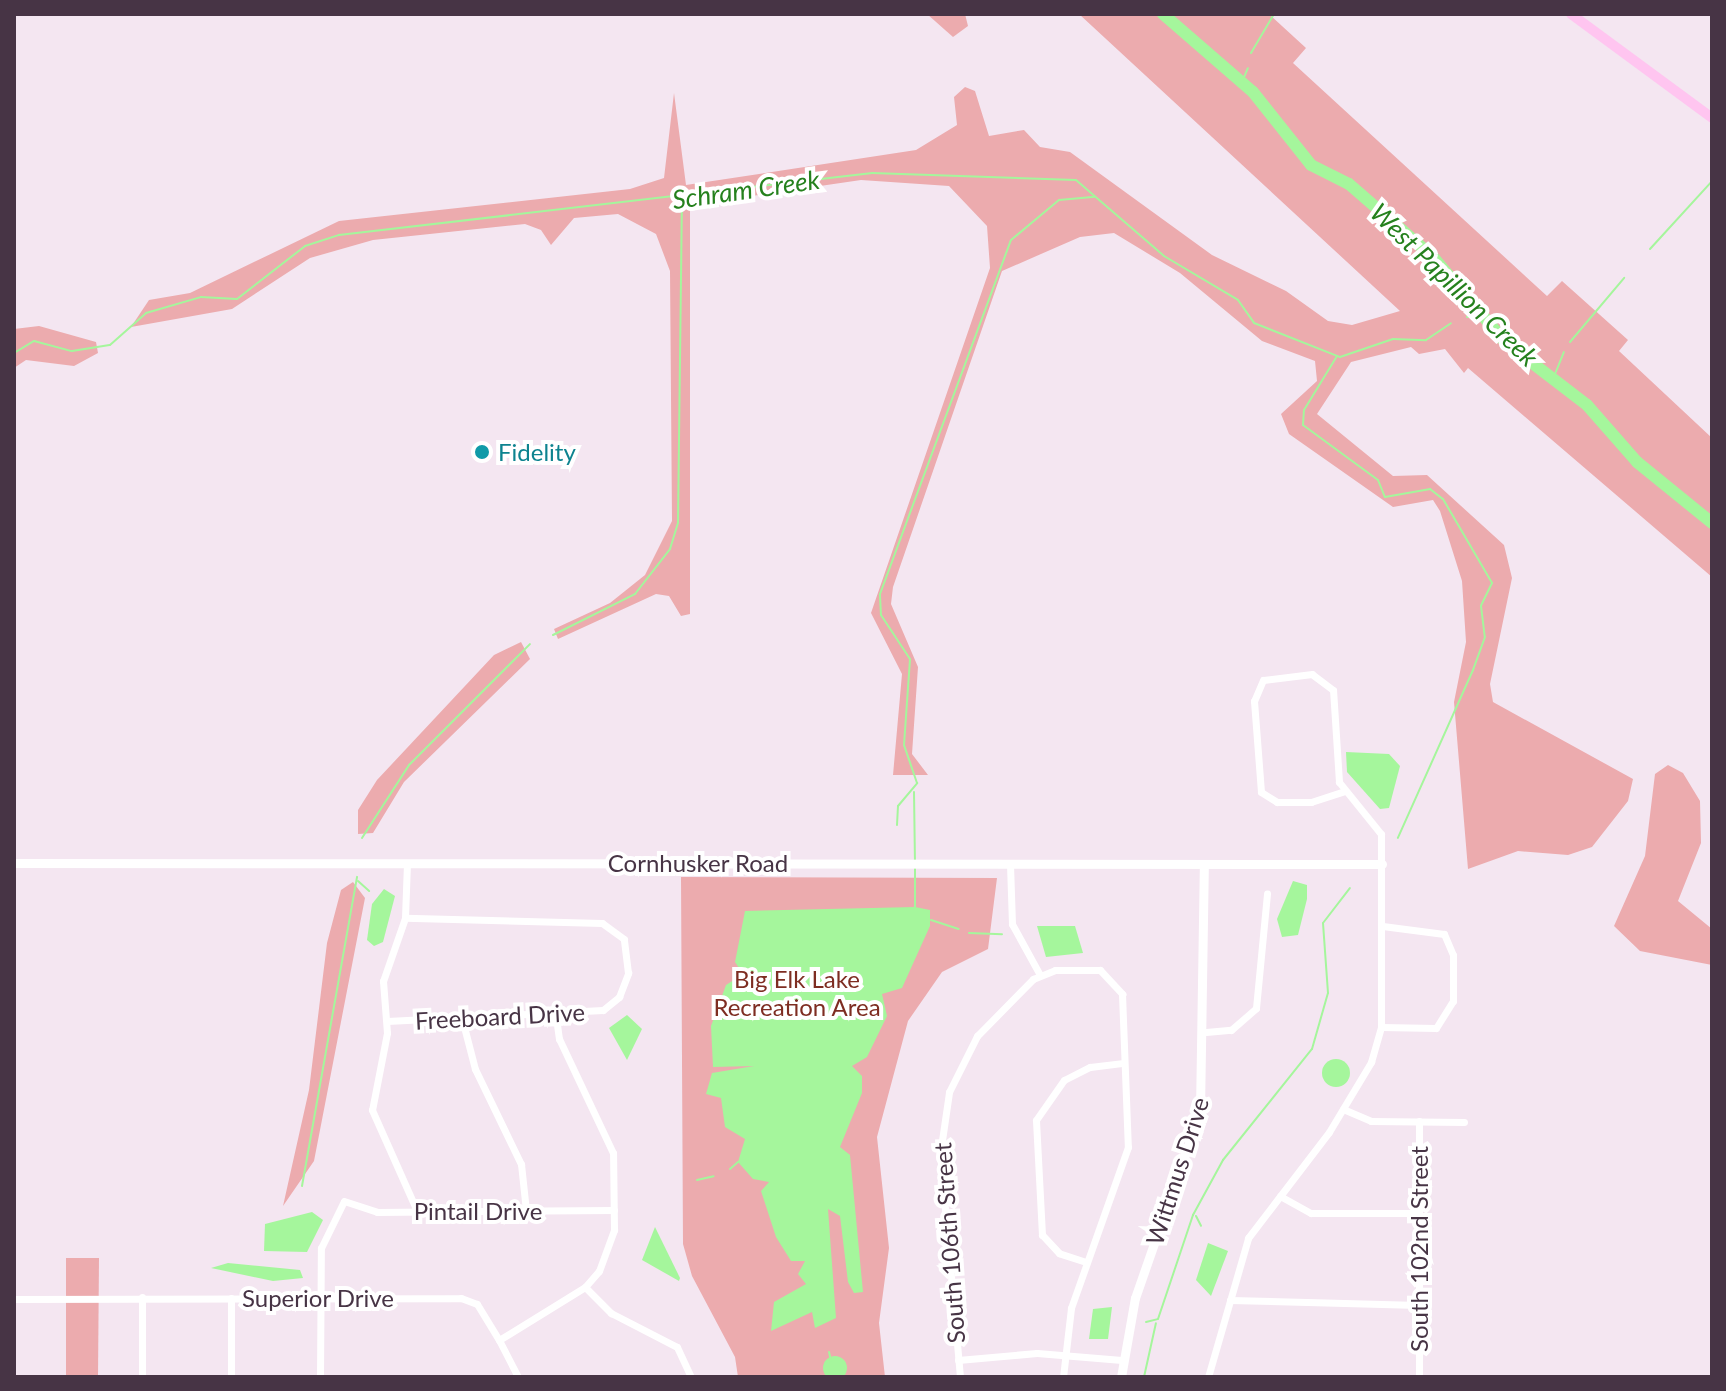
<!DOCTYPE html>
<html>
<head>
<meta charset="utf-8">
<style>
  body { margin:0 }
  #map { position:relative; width:1726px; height:1391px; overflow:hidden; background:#f4e6f1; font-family:Lato,sans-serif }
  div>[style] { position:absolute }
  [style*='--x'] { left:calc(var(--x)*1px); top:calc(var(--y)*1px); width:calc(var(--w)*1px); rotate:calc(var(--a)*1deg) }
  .green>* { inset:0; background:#ecabae }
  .water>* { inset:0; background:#a5f69c }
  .round { border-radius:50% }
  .stream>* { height:2px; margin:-1px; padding:0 1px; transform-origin:1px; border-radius:1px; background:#a5f69c }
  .river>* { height:12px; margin:-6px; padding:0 6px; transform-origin:6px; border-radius:6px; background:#a5f69c }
  .minor>* { height:7px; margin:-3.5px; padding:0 3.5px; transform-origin:3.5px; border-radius:3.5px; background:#fff }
  .tertiary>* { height:9px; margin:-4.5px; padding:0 4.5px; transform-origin:4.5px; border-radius:4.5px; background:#fff }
  .secondary>* { height:10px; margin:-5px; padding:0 5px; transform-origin:5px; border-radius:5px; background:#ffc5f0 }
  .dots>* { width:22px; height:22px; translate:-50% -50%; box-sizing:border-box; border:4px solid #fff; border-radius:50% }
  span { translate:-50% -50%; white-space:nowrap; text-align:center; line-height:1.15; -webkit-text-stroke:8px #fff; paint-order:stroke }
  .culture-label { font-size:24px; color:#0d838f }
  .left { translate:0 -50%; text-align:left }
  .street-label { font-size:24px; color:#473445 }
  .park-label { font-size:24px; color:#7e2d22 }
  .water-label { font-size:26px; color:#25811d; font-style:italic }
  .frame { position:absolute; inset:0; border:16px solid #473445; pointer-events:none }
</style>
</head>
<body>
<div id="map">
  <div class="green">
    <div style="clip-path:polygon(927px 14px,965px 14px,968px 26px,953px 37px)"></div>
    <div style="clip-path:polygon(1079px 14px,1269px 14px,1306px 48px,1293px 63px,1547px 296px,1562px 281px,1628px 340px,1619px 351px,1712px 438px,1712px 577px,1468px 368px,1464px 373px,1445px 349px,1419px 354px,1411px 347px,1351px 362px,1317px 414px,1393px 476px,1427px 475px,1504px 545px,1512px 578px,1490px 684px,1493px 702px,1633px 779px,1628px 801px,1592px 847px,1568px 855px,1518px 851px,1468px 869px,1454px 702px,1466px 642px,1462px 581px,1440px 511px,1433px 500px,1393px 507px,1289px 434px,1281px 414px,1317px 381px,1315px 361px,1262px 341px,1180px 273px,1114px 233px,1080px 237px,1002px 271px,893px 587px,891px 604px,918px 667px,912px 754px,928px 775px,893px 775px,902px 674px,871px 613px,990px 268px,987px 226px,949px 186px,861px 180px,690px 205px,690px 614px,681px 616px,669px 596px,656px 594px,558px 639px,554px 629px,610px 603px,645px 575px,672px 521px,670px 271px,656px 234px,618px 214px,574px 218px,551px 245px,541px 230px,525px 224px,373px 240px,310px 258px,232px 309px,131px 327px,149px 300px,190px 293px,339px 221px,630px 189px,664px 178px,674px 93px,686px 185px,916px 150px,957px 125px,954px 97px,965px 87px,975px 91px,989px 136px,1024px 130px,1040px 147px,1070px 152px,1212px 255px,1286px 291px,1328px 321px,1352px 325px,1400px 311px)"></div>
    <div style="clip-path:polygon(39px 326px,96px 342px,98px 353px,74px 366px,26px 360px,14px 368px,14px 329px)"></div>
    <div style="clip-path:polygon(521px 642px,530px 659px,404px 782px,373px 833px,358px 834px,358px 810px,377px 780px,494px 655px)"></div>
    <div style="clip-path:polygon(1668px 765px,1683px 773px,1700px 801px,1701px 843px,1678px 901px,1712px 929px,1712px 965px,1640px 951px,1614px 926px,1645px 856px,1655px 774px)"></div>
    <div style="clip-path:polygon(681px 877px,997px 878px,988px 949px,942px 972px,908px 1021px,877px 1137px,889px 1248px,879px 1323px,885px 1377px,738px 1377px,735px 1357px,692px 1276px,683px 1244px)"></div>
    <div style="clip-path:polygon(353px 882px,365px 898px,314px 1161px,283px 1206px,309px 1090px,327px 943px,341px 890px)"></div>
    <div style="clip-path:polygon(66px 1258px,99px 1258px,98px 1377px,66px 1377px)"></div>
  </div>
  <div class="water">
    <div style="clip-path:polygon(1346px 752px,1389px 754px,1400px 766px,1389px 808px,1380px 809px,1347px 772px)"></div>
    <div style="clip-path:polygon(1293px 881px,1307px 885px,1307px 899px,1298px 935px,1282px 937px,1277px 919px)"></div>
    <div style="clip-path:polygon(384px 889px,395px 896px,383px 942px,374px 946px,367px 940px,372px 904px)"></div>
    <div style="clip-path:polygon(915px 907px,930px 910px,930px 926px,902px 988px,882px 994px,887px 1016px,867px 1057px,852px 1066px,862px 1076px,862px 1093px,840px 1147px,850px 1155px,863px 1292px,854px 1293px,848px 1282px,840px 1216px,828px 1209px,836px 1318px,815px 1328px,812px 1312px,771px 1331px,774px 1302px,806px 1284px,798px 1274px,805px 1261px,791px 1261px,776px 1237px,761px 1191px,769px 1182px,753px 1179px,738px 1162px,745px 1139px,725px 1127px,721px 1098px,706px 1094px,712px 1073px,754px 1066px,713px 1067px,711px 1026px,726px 985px,743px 974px,735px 962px,745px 911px)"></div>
    <div style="clip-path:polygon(1075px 926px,1083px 953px,1046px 957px,1037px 926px)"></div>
    <div style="clip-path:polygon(627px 1015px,642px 1029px,627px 1060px,609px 1028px)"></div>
    <div class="round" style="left:1322px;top:1059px;width:28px;height:28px"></div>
    <div style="clip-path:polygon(312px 1212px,323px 1220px,307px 1252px,264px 1251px,265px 1224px)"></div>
    <div style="clip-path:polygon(655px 1227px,680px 1278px,679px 1281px,642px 1260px)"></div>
    <div style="clip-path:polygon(1208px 1243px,1228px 1251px,1211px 1296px,1196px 1280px)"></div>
    <div style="clip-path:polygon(228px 1263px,300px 1270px,303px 1278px,273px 1281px,211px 1268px)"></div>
    <div style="clip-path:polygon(1112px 1307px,1108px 1339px,1089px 1339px,1093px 1309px)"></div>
    <div class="round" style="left:823px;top:1356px;width:24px;height:24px"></div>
  </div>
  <div class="stream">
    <div style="--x:1251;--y:53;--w:45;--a:-59.5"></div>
    <div style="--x:1242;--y:82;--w:15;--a:-67"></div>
    <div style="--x:1650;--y:249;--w:92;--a:-47.6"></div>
    <div style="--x:1467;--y:317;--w:15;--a:-16"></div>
    <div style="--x:1570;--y:342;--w:84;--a:-49.8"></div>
    <div style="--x:14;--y:353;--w:23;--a:-31"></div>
    <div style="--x:34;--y:341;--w:39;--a:15"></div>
    <div style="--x:72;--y:351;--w:38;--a:-9"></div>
    <div style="--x:110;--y:345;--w:48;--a:-41.6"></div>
    <div style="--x:146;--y:313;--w:57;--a:-16.2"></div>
    <div style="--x:201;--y:297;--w:36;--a:3"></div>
    <div style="--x:237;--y:299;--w:86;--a:-37.9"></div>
    <div style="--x:305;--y:246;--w:36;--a:-18"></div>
    <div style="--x:339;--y:235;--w:537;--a:-6.63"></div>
    <div style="--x:872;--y:173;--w:204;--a:2"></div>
    <div style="--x:1076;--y:180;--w:116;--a:40.8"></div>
    <div style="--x:1164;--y:256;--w:86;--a:30.7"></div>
    <div style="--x:1238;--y:300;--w:28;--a:55"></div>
    <div style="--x:1254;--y:323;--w:92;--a:21.6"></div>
    <div style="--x:1340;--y:357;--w:56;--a:-18.8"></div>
    <div style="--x:1393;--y:339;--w:33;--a:2"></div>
    <div style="--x:1426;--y:340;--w:30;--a:-34"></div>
    <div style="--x:1337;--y:356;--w:63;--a:121.4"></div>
    <div style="--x:1304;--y:410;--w:15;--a:94"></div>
    <div style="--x:1303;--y:425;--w:93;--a:36.3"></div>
    <div style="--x:1378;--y:480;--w:18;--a:68"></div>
    <div style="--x:1385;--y:497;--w:46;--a:-10.1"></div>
    <div style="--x:1430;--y:489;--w:16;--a:38"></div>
    <div style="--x:1443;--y:499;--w:97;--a:59.7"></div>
    <div style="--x:1492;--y:583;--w:25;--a:116"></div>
    <div style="--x:1481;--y:606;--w:31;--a:83"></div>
    <div style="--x:1485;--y:637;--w:35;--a:110"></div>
    <div style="--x:1473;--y:670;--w:184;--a:114.1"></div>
    <div style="--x:1553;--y:379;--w:29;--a:-68"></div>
    <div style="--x:553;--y:635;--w:92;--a:-26.6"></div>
    <div style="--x:635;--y:594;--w:57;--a:-52.1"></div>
    <div style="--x:670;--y:549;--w:27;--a:-73"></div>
    <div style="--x:678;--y:523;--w:325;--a:-89.3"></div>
    <div style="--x:914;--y:792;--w:69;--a:89.2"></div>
    <div style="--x:897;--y:825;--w:19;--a:-87"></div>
    <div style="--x:898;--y:806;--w:30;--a:-50"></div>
    <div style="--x:917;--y:783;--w:40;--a:-108.9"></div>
    <div style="--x:904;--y:745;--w:86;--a:-86"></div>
    <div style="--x:910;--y:659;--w:53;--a:-123.4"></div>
    <div style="--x:881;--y:615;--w:21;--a:-93"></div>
    <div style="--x:880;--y:594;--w:377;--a:-69.7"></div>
    <div style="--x:1011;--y:240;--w:62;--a:-39.8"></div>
    <div style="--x:1059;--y:200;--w:36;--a:-5"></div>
    <div style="--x:362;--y:838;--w:87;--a:-57.2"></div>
    <div style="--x:409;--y:765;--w:171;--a:-45"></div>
    <div style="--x:915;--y:868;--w:39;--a:90"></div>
    <div style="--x:358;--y:881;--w:15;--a:42"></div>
    <div style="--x:931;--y:920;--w:29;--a:18"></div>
    <div style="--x:969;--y:933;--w:33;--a:2"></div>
    <div style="--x:730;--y:1169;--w:11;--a:-41"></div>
    <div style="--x:697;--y:1180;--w:17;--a:-13"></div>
    <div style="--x:302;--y:1186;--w:314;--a:-79.9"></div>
    <div style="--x:1196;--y:1216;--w:11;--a:63"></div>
    <div style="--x:1146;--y:1322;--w:12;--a:-14"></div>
    <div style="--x:1158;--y:1319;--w:110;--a:-71.4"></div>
    <div style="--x:1193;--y:1215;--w:63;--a:-61.4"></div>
    <div style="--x:1223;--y:1160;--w:142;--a:-51.3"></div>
    <div style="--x:1312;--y:1049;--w:58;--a:-74.1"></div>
    <div style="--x:1328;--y:993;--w:70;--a:-94.1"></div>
    <div style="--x:1323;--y:923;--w:44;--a:-52.4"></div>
    <div style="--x:829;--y:1352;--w:9;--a:77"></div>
    <div style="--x:1144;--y:1377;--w:55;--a:-77.5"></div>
  </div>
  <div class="river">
    <div style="--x:1163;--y:14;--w:119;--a:40.9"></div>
    <div style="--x:1253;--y:92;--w:93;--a:51.5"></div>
    <div style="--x:1311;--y:165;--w:42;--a:26.6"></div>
    <div style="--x:1349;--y:184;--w:111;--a:41"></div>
    <div style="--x:1433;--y:257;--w:111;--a:49.7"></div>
    <div style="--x:1505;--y:342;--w:103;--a:37.5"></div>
    <div style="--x:1587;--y:405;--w:76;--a:48.7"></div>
    <div style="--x:1637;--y:462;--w:97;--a:39.1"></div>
  </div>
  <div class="minor">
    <div style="--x:407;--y:863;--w:55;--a:92.1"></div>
    <div style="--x:405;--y:918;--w:67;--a:109.2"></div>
    <div style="--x:383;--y:981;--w:52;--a:85.6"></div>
    <div style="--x:387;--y:1033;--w:78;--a:101"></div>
    <div style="--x:372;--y:1110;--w:111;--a:66"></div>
    <div style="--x:1010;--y:864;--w:60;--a:88.1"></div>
    <div style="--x:1012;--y:924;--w:58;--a:61.2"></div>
    <div style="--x:461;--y:1015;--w:56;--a:75.5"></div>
    <div style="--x:475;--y:1069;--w:106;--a:64.2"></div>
    <div style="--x:521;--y:1164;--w:47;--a:83.9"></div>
    <div style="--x:387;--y:1021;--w:216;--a:-2.9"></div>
    <div style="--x:603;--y:1010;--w:21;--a:-39"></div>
    <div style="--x:619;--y:997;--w:26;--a:-69"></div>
    <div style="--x:628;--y:973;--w:34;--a:-97"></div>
    <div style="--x:624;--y:939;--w:27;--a:-144"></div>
    <div style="--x:602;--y:923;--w:197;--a:-178.5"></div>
    <div style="--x:1381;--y:1027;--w:55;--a:1"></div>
    <div style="--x:1436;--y:1028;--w:32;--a:-58"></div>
    <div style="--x:1453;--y:1001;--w:46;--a:-90"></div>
    <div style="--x:1453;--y:955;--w:23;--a:-113"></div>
    <div style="--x:1444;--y:934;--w:62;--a:-172.5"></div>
    <div style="--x:1206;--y:1032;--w:25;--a:-5"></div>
    <div style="--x:1231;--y:1030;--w:33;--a:-41"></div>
    <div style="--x:1256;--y:1008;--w:115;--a:-84.5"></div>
    <div style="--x:1343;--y:1109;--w:30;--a:23"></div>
    <div style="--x:1371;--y:1121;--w:93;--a:0.6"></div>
    <div style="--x:1280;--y:1196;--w:35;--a:29"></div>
    <div style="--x:1311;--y:1213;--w:108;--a:0"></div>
    <div style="--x:1086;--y:1262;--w:28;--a:-162"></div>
    <div style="--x:1059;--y:1253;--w:25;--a:-133"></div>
    <div style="--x:1042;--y:1235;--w:115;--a:-93"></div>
    <div style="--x:1036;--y:1120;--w:49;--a:-55"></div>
    <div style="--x:1064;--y:1080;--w:29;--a:-27"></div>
    <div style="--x:1090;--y:1067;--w:34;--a:-7"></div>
    <div style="--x:585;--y:1287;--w:37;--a:45"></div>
    <div style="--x:611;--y:1313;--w:74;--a:27.3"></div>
    <div style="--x:677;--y:1347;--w:33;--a:65"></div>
    <div style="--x:14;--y:1299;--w:447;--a:-0.1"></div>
    <div style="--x:461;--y:1298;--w:17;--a:21"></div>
    <div style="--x:477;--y:1304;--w:42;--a:58.6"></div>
    <div style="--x:499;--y:1340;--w:101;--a:-31.6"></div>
    <div style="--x:585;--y:1287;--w:21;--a:-49"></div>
    <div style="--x:599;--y:1271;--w:44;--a:-69.9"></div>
    <div style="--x:614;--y:1230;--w:77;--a:-90.7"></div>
    <div style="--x:613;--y:1153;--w:126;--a:-115.3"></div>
    <div style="--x:559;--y:1039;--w:27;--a:-98"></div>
    <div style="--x:1230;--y:1300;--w:189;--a:1.5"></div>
    <div style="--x:499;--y:1340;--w:42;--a:62.8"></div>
    <div style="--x:958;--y:1360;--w:79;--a:-5.1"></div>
    <div style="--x:1037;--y:1353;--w:85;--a:4.7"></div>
    <div style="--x:142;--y:1377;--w:80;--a:-90"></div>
    <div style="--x:231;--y:1377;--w:79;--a:-90"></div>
    <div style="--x:320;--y:1377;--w:129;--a:-89.6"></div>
    <div style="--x:321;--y:1248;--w:52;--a:-63.9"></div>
    <div style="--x:344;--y:1201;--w:35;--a:18"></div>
    <div style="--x:377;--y:1212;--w:237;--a:-0.5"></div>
    <div style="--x:960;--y:1377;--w:224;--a:-95.1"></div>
    <div style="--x:940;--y:1154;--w:63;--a:-81.7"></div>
    <div style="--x:949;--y:1092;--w:63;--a:-63.4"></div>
    <div style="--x:977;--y:1036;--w:80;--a:-45.5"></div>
    <div style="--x:1033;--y:979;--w:24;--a:-22"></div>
    <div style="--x:1055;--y:970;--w:45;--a:0"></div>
    <div style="--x:1100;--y:970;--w:33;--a:47"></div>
    <div style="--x:1122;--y:994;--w:153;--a:87.8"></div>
    <div style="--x:1128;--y:1147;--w:171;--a:109.5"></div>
    <div style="--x:1071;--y:1308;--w:69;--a:96.6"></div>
    <div style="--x:1208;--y:1377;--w:145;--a:-73.9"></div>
    <div style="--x:1248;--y:1238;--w:133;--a:-52.6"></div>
    <div style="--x:1329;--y:1132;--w:82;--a:-59"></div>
    <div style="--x:1371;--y:1062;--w:36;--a:-74"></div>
    <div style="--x:1381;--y:1027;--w:193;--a:-90"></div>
    <div style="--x:1381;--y:834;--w:67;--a:-128.9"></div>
    <div style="--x:1339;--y:782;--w:92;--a:-93.7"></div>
    <div style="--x:1333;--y:690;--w:26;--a:-143"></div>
    <div style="--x:1312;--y:674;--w:49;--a:173"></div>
    <div style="--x:1263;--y:680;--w:23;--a:113"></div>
    <div style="--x:1254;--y:701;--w:91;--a:85.6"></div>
    <div style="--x:1261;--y:792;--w:19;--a:32"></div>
    <div style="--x:1277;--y:802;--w:34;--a:0"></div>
    <div style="--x:1311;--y:802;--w:36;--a:-18"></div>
    <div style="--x:1419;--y:1377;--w:256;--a:-90"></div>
  </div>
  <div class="tertiary">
    <div style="--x:14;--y:863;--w:1368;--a:0.04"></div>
    <div style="--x:1121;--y:1377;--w:80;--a:-80"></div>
    <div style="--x:1135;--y:1298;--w:198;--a:-70.8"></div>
    <div style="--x:1200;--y:1111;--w:247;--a:-89.1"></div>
  </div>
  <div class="secondary">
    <div style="--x:1571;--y:14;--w:175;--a:36.4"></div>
  </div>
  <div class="dots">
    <div style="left:482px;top:452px;background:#0f9aa8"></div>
  </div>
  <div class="culture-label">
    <span class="left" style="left:498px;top:452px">Fidelity</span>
  </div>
  <div class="street-label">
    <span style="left:698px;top:863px">Cornhusker Road</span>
    <span style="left:500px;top:1016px;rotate:-3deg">Freeboard Drive</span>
    <span style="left:1177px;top:1171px;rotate:-72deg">Wittmus Drive</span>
    <span style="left:478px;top:1211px">Pintail Drive</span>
    <span style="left:949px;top:1243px;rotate:-94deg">South 106th Street</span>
    <span style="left:1419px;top:1249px;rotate:-90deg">South 102nd Street</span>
    <span style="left:318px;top:1298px">Superior Drive</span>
  </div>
  <div class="park-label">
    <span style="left:797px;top:993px">Big Elk Lake<br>Recreation Area</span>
  </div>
  <div class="water-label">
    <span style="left:746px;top:190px;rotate:-8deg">Schram Creek</span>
    <span style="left:1454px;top:285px;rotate:44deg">West Papillion Creek</span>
  </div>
  <div class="frame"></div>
</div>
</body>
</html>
